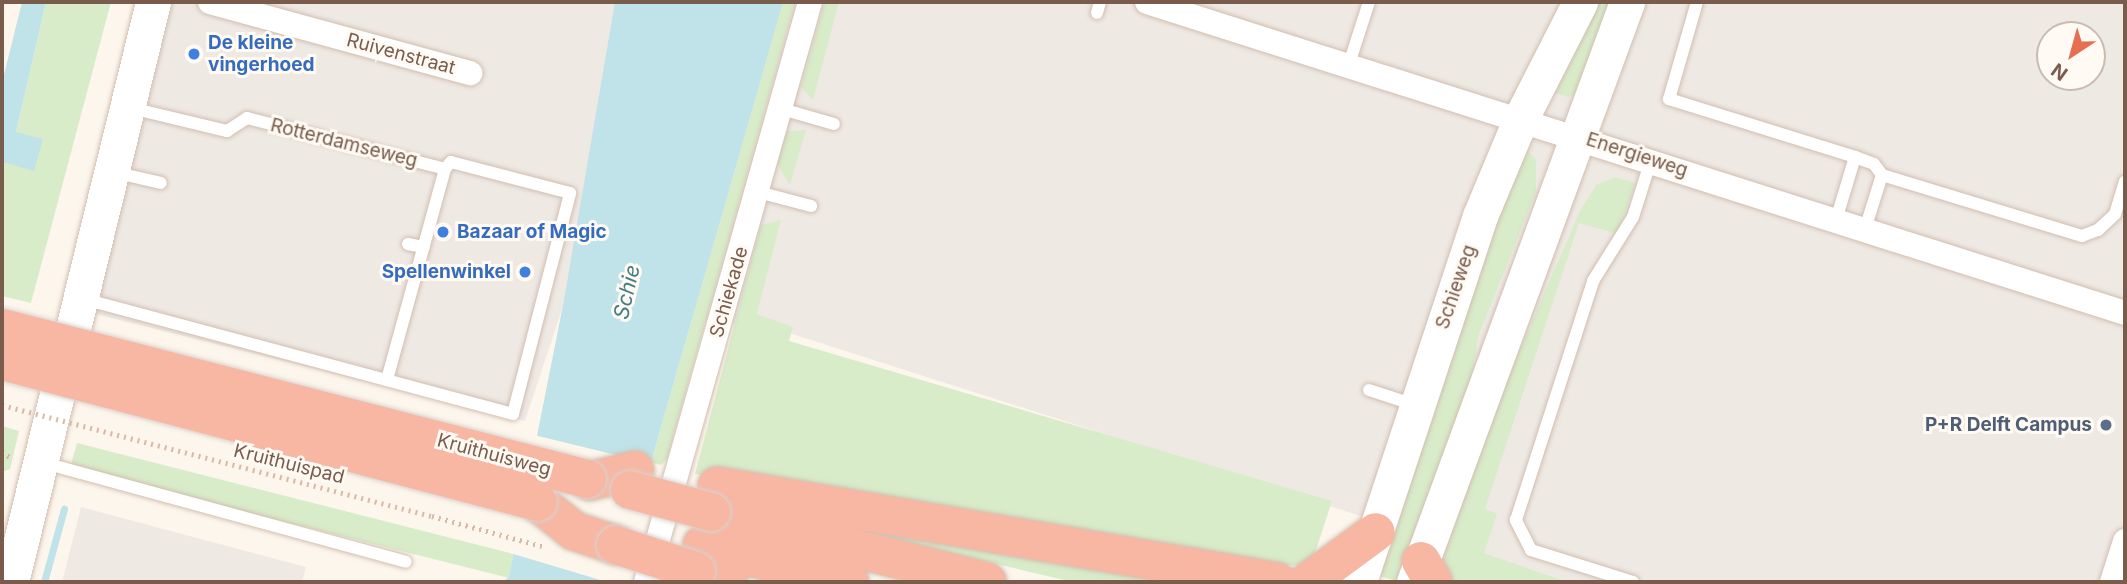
<!DOCTYPE html>
<html>
<head>
<meta charset="utf-8">
<style>
  body { margin:0 }
  #map { position:relative; width:2127px; height:584px; overflow:hidden; background:#fdf6ec; font-family:Inter,sans-serif }
  div>[style] { position:absolute }
  [style*='--x'] { left:calc(var(--x)*1px); top:calc(var(--y)*1px); width:calc(var(--w)*1px); rotate:calc(var(--a)*1deg) }
  .industrial>* { inset:0; background:#efe9e4 }
  .green>* { inset:0; background:#d8ecc9 }
  .water>* { inset:0; background:#bfe3e8 }
  .pier>* { inset:0; background:#fdf6ec }
  .stream>* { height:7px; margin:-3.5px; padding:0 3.5px; transform-origin:3.5px; border-radius:3.5px; background:#bfe3e8 }
  .path>* { height:4.5px; margin-top:-2.25px; transform-origin:0; background:repeating-linear-gradient(90deg,#d9b8a5 0 2px,transparent 0 7px) }
  .roads { filter:drop-shadow(0 0 2px #d1beb0) drop-shadow(0 0 2px #d1beb0) }
  .lane>* { height:12px; margin:-6px; padding:0 6px; transform-origin:6px; border-radius:6px; background:#fff }
  .street>* { height:24px; margin:-12px; padding:0 12px; transform-origin:12px; border-radius:12px; background:#fff }
  .secondary>* { height:35px; margin:-17.5px; padding:0 17.5px; transform-origin:17.5px; border-radius:17.5px; background:#fff }
  .highway>* { height:38px; margin:-19px; padding:0 19px; transform-origin:19px; border-radius:19px; background:#f7b7a3 }
  .path-bridge>* { height:4.5px; margin-top:-2.25px; transform-origin:0; background:repeating-linear-gradient(90deg,#d9b8a5 0 2px,transparent 0 7px) }
  .bridges { filter:drop-shadow(0 0 2px #dad1cd) drop-shadow(0 0 2px #dad1cd) }
  .highway-bridge>* { height:38px; margin:-19px; padding:0 19px; transform-origin:19px; border-radius:19px; background:#f7b7a3 }
  .dots>* { width:19px; height:19px; translate:-50% -50%; box-sizing:border-box; border:4px solid #fffaf3; border-radius:50% }
  span { translate:-50% -50%; white-space:nowrap; text-align:center; line-height:1.15; -webkit-text-stroke:6px #fffaf3; paint-order:stroke }
  .shop-label { font-size:19px; color:#366cbe; font-weight:700 }
  .left { translate:0 -50%; text-align:left }
  .right { translate:-100% -50%; text-align:right }
  .street-label { font-size:19px; color:#7a5c4d }
  .service-label { font-size:19px; color:#4e5e75; font-weight:700 }
  .water-label { font-size:21px; color:#437c86; font-style:italic }
  .frame { position:absolute; inset:0; border:4px solid #7a5c4d; pointer-events:none }
  .north { position:absolute; left:2036px; top:21px; width:70px; height:70px; box-sizing:border-box; background:#fffaf3; border:2px solid #cabbb1; border-radius:50%; rotate:216deg; font-size:19px; font-weight:700; line-height:28px; text-align:center; color:#7a5c4d }
  .north::after { content:''; display:block; margin:auto; width:24px; height:32px; background:#e76f51; clip-path:polygon(50% 0,100% 100%,50% 72%,0 100%) }
</style>
</head>
<body>
<div id="map">
  <div class="industrial">
    <div style="clip-path:polygon(evenodd,172px 2px,2125px 2px,2125px 582px,1567px 582px,783px 331px,565px 300px,525px 421px,95px 314px,172px 2px,2050px 35px,2092px 35px,2092px 77px,2050px 77px,2050px 35px)"></div>
    <div style="clip-path:polygon(81px 507px,306px 567px,302px 582px,62px 582px)"></div>
  </div>
  <div class="green">
    <div style="clip-path:polygon(46px 2px,111px 2px,31px 303px,2px 296px,2px 162px,34px 170px,16px 132px)"></div>
    <div style="clip-path:polygon(783px 2px,795px 2px,667px 459px,661px 465px,651px 462px)"></div>
    <div style="clip-path:polygon(825px 2px,839px 2px,813px 100px,801px 87px)"></div>
    <div style="clip-path:polygon(1592px 2px,1620px 2px,1582px 92px,1568px 97px,1553px 92px)"></div>
    <div style="clip-path:polygon(806px 130px,790px 185px,777px 164px,787px 131px)"></div>
    <div style="clip-path:polygon(1528px 151px,1536px 160px,1536px 192px,1478px 337px,1471px 382px,1399px 582px,1373px 574px,1496px 226px,1497px 192px,1514px 161px)"></div>
    <div style="clip-path:polygon(1615px 177px,1635px 183px,1618px 234px,1579px 223px,1485px 509px,1497px 514px,1484px 553px,1567px 582px,1449px 582px,1439px 568px,1450px 510px,1580px 211px,1596px 185px)"></div>
    <div style="clip-path:polygon(781px 220px,757px 314px,793px 327px,789px 341px,1332px 501px,1315px 553px,1302px 566px,1276px 564px,695px 474px,761px 225px)"></div>
    <div style="clip-path:polygon(2px 426px,19px 431px,10px 469px,2px 472px)"></div>
    <div style="clip-path:polygon(77px 443px,514px 554px,509px 578px,70px 468px)"></div>
    <div style="clip-path:polygon(715px 498px,1214px 582px,1073px 582px)"></div>
  </div>
  <div class="water">
    <div style="clip-path:polygon(22px 2px,46px 2px,16px 132px,43px 139px,34px 171px,2px 162px,2px 83px)"></div>
    <div style="clip-path:polygon(615px 2px,783px 2px,651px 462px,635px 458px,604px 582px,503px 582px,509px 577px,564px 300px)"></div>
  </div>
  <div class="pier">
    <div style="clip-path:polygon(534px 435px,653px 464px,637px 462px,607px 582px,510px 553px)"></div>
  </div>
  <div class="stream">
    <div style="--x:44;--y:582;--w:76;--a:-74.7"></div>
  </div>
  <div class="path">
    <div style="--x:2;--y:451;--w:14;--a:39"></div>
    <div style="--x:432;--y:516;--w:114;--a:15.3"></div>
  </div>
  <div class="roads">
    <div class="lane">
      <div style="--x:1697;--y:2;--w:101;--a:106.1"></div>
      <div style="--x:1669;--y:99;--w:195;--a:17.3"></div>
      <div style="--x:1855;--y:157;--w:66;--a:106.8"></div>
      <div style="--x:1097;--y:13;--w:11;--a:-75"></div>
      <div style="--x:1349;--y:64;--w:65;--a:-72.1"></div>
      <div style="--x:131;--y:108;--w:99;--a:13.5"></div>
      <div style="--x:227;--y:131;--w:24;--a:-33"></div>
      <div style="--x:247;--y:118;--w:204;--a:14.4"></div>
      <div style="--x:445;--y:169;--w:219;--a:105.4"></div>
      <div style="--x:782;--y:109;--w:54;--a:16.1"></div>
      <div style="--x:1855;--y:157;--w:20;--a:20"></div>
      <div style="--x:1874;--y:164;--w:14;--a:54"></div>
      <div style="--x:113;--y:172;--w:49;--a:12.9"></div>
      <div style="--x:758;--y:192;--w:55;--a:14.8"></div>
      <div style="--x:1865;--y:229;--w:57;--a:-72.5"></div>
      <div style="--x:1882;--y:175;--w:209;--a:17"></div>
      <div style="--x:2082;--y:236;--w:17;--a:-21"></div>
      <div style="--x:2098;--y:230;--w:23;--a:-43"></div>
      <div style="--x:2115;--y:214;--w:34;--a:-73"></div>
      <div style="--x:408;--y:244;--w:16;--a:11"></div>
      <div style="--x:84;--y:299;--w:444;--a:15"></div>
      <div style="--x:513;--y:414;--w:228;--a:-75.5"></div>
      <div style="--x:570;--y:193;--w:123;--a:-165.4"></div>
      <div style="--x:451;--y:162;--w:9;--a:131"></div>
      <div style="--x:1369;--y:390;--w:48;--a:18.1"></div>
      <div style="--x:41;--y:462;--w:378;--a:15.3"></div>
      <div style="--x:1633;--y:582;--w:107;--a:-162.6"></div>
      <div style="--x:1531;--y:550;--w:34;--a:-117"></div>
      <div style="--x:1516;--y:520;--w:251;--a:-72.1"></div>
      <div style="--x:1593;--y:281;--w:75;--a:-58"></div>
      <div style="--x:1633;--y:217;--w:60;--a:-72.5"></div>
    </div>
    <div class="street">
      <div style="--x:210;--y:2;--w:270;--a:15.3"></div>
      <div style="--x:1147;--y:2;--w:1026;--a:17.64"></div>
      <div style="--x:646;--y:582;--w:603;--a:-74.21"></div>
      <div style="--x:2112;--y:582;--w:43;--a:-72.4"></div>
    </div>
    <div class="secondary">
      <div style="--x:11;--y:582;--w:597;--a:-76.24"></div>
      <div style="--x:1359;--y:582;--w:385;--a:-71.7"></div>
      <div style="--x:1480;--y:216;--w:106;--a:-67.3"></div>
      <div style="--x:1521;--y:118;--w:130;--a:-63"></div>
      <div style="--x:1414;--y:582;--w:618;--a:-69.83"></div>
    </div>
    <div class="highway">
      <div style="--x:590;--y:481;--w:46;--a:-13.7"></div>
      <div style="--x:717;--y:486;--w:569;--a:9.71"></div>
      <div style="--x:538;--y:502;--w:46;--a:38.9"></div>
      <div style="--x:574;--y:531;--w:44;--a:18.4"></div>
      <div style="--x:711;--y:512;--w:285;--a:14.2"></div>
      <div style="--x:702;--y:545;--w:152;--a:14.1"></div>
      <div style="--x:1421;--y:561;--w:24;--a:60"></div>
      <div style="--x:696;--y:571;--w:34;--a:19"></div>
      <div style="--x:1308;--y:582;--w:84;--a:-36.3"></div>
    </div>
  </div>
  <div class="path-bridge">
    <div style="--x:2;--y:405;--w:444;--a:14.5"></div>
  </div>
  <div class="bridges">
    <div class="highway-bridge">
      <div style="--x:2;--y:328;--w:604;--a:14.47"></div>
      <div style="--x:2;--y:361;--w:554;--a:14.74"></div>
      <div style="--x:630;--y:490;--w:84;--a:15.2"></div>
      <div style="--x:616;--y:545;--w:84;--a:18"></div>
    </div>
  </div>
  <div class="dots">
    <div style="left:194px;top:54px;background:#3f7fe0"></div>
    <div style="left:443px;top:232px;background:#3f7fe0"></div>
    <div style="left:525px;top:272px;background:#3f7fe0"></div>
    <div style="left:2106px;top:425px;background:#5c6f8a"></div>
  </div>
  <div class="shop-label">
    <span class="left" style="left:208px;top:54px">De kleine<br>vingerhoed</span>
    <span class="left" style="left:457px;top:232px">Bazaar of Magic</span>
    <span class="right" style="left:511px;top:272px">Spellenwinkel</span>
  </div>
  <div class="street-label">
    <span style="left:401px;top:54px;rotate:15deg">Ruivenstraat</span>
    <span style="left:344px;top:143px;rotate:14deg">Rotterdamseweg</span>
    <span style="left:1637px;top:155px;rotate:18deg">Energieweg</span>
    <span style="left:1456px;top:287px;rotate:-71deg">Schieweg</span>
    <span style="left:729px;top:292px;rotate:-74deg">Schiekade</span>
    <span style="left:494px;top:455px;rotate:15deg">Kruithuisweg</span>
    <span style="left:289px;top:464px;rotate:14deg">Kruithuispad</span>
  </div>
  <div class="service-label">
    <span class="right" style="left:2092px;top:425px">P+R Delft Campus</span>
  </div>
  <div class="water-label">
    <span style="left:627px;top:292px;rotate:-77deg">Schie</span>
  </div>
  <div class="frame"></div>
  <div class="north">N</div>
</div>
</body>
</html>
